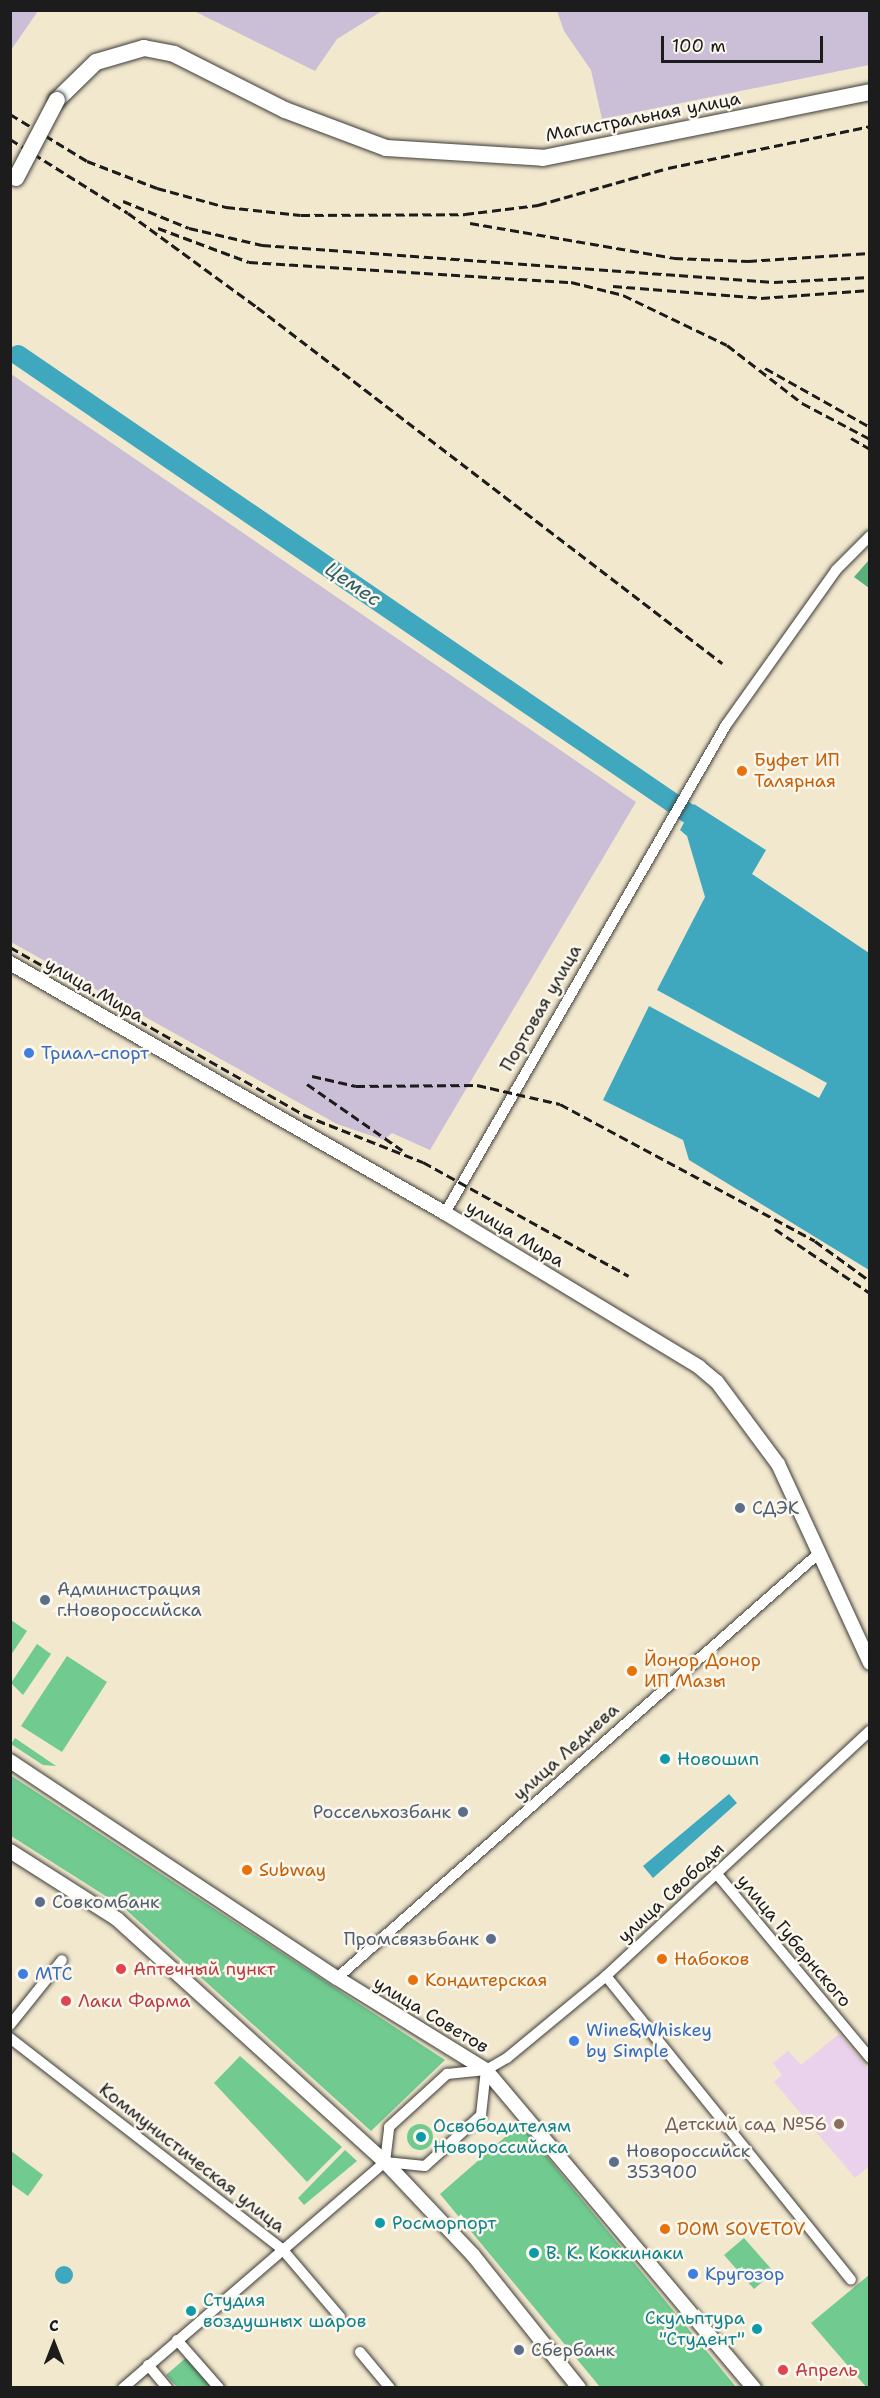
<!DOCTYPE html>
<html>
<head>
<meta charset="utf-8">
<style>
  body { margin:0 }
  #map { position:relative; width:880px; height:2398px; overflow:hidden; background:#f2e8ce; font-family:"Shantell Sans",sans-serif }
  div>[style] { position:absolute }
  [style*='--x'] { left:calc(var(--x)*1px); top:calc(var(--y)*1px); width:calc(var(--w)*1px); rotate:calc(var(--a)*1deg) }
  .built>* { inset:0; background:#ead1ec }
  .industrial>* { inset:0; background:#cabfd6 }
  .green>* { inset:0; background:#71ca90 }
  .round { border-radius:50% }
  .forest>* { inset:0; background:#5cae7a }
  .water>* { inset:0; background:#3fa8bf }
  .river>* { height:20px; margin:-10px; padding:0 10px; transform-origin:10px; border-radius:10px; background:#3fa8bf }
  .roads { filter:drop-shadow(0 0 2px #3c3b37) drop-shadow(0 0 2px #3c3b37) }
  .minor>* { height:10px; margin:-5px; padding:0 5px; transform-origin:5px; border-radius:5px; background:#fff }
  .tertiary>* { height:14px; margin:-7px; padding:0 7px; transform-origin:7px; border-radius:7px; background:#fff }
  .trunk>* { height:16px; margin:-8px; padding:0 8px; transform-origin:8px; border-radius:8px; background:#fff }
  .rail>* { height:3px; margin-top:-1.5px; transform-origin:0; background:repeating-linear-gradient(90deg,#1c1c1c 0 9px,transparent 0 13.5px) }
  .bridges { filter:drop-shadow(0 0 2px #3c3b37) drop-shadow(0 0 2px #3c3b37) }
  .trunk-bridge>* { height:16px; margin:-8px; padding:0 8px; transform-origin:8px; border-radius:8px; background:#fff }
  .dots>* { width:16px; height:16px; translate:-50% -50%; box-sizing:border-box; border:3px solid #fbf7ec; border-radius:50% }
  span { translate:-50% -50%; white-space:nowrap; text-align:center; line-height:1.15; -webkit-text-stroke:5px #fbf7ec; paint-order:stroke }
  .street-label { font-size:18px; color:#1c1c1c }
  .food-label { font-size:18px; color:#c56008 }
  .left { translate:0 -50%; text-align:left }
  .shop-label { font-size:18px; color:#366cbe }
  .service-label { font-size:18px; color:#4e5e75 }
  .right { translate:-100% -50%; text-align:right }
  .culture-label { font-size:18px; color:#0d838f }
  .health-label { font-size:18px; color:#be3a42 }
  .education-label { font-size:18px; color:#785e54 }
  .water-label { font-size:20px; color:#2c5b65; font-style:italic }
  .frame { position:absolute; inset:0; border:12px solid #1c1c1c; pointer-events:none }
  .north { position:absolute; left:24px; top:2314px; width:60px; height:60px; -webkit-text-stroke:4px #fbf7ec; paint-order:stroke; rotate:0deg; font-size:16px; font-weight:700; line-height:24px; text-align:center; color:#1c1c1c }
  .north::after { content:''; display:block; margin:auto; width:21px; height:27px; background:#1c1c1c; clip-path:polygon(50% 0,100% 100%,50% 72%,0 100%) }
  .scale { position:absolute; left:661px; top:36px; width:162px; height:27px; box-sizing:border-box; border:3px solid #1c1c1c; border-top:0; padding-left:8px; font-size:18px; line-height:21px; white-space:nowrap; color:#1c1c1c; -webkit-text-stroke:4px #fbf7ec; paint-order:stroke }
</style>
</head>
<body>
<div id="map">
  <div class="built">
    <div style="clip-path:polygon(839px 2034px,869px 2070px,869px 2166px,855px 2178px,774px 2082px,782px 2075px,773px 2063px,788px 2051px,801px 2065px)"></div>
  </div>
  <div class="industrial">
    <div style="clip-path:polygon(11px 10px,38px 11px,11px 50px,10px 11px)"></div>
    <div style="clip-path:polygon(194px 11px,382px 11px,337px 39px,315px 71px)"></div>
    <div style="clip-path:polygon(557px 11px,869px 11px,869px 65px,602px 119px,591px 70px,564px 31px)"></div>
    <div style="clip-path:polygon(11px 374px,636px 802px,430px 1150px,392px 1133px,384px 1140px,337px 1124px,11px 942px)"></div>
  </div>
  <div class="green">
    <div style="clip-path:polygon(11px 1620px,27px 1631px,11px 1655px)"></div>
    <div style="clip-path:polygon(37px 1644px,51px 1654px,23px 1695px,11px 1683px)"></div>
    <div style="clip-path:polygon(67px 1656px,107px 1682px,62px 1752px,21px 1726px)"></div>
    <div style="clip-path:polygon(15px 1738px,56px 1766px,43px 1765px,11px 1744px)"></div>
    <div style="clip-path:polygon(10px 1775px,30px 1788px,445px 2060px,371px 2131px,123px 1907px,11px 1836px)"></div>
    <div style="clip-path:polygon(240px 2056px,342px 2147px,307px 2182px,214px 2083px)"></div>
    <div style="clip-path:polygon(520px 2124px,736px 2387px,600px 2387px,440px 2194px)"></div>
    <div class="round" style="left:407px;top:2124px;width:26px;height:26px"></div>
    <div style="clip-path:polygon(345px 2150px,357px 2161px,304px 2205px,298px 2198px)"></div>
    <div style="clip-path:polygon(11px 2151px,43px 2175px,28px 2196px,11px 2184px)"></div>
    <div style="clip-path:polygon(744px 2238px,774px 2272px,754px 2289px,724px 2255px)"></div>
    <div style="clip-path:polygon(869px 2275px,870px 2387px,867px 2388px,811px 2323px)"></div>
    <div style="clip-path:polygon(187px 2357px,213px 2387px,177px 2387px,166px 2375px)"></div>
  </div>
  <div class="forest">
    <div style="clip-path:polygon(869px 560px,869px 588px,854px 577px)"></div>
  </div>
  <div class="water">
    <div style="clip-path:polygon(694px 804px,766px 850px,752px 874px,869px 953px,869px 1270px,689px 1160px,683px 1140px,603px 1100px,649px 1006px,819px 1098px,827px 1083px,657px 990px,705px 897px,687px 836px,680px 830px)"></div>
    <div style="clip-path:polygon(729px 1794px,737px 1803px,653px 1878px,643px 1866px)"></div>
    <div class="round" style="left:55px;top:2266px;width:18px;height:18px"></div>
  </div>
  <div class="river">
    <div style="--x:18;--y:355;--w:813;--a:34.37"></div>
  </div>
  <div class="roads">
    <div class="minor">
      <div style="--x:445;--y:1213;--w:563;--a:-60.07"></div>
      <div style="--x:726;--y:725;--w:190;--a:-54.6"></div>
      <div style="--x:836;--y:570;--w:48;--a:-45"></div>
      <div style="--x:716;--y:1873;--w:241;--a:50.2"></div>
      <div style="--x:606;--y:1976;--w:390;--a:51.1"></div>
      <div style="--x:337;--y:1978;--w:643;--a:-41.4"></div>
      <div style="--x:10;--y:2025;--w:83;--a:-51.3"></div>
      <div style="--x:10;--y:2038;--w:346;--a:37.8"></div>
      <div style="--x:283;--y:2250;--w:88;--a:49.6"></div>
      <div style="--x:385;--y:2162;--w:40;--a:5.7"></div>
      <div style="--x:425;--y:2166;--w:76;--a:-42.3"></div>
      <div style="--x:481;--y:2115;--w:45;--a:-83.7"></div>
      <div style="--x:177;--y:2340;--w:64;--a:48.8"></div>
      <div style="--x:360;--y:2352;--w:47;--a:50.2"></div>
      <div style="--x:148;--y:2365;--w:30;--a:50"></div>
      <div style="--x:123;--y:2388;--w:346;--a:-40.8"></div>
      <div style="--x:385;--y:2162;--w:35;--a:-83"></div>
      <div style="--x:389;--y:2127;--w:79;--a:-42.4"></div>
      <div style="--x:447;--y:2074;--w:39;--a:-6"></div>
      <div style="--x:486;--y:2070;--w:24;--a:-30"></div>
      <div style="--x:507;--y:2058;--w:129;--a:-39.6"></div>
      <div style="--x:606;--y:1976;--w:360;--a:-42.9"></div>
    </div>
    <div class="tertiary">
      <div style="--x:10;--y:963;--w:502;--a:29.89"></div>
      <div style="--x:445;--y:1213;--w:297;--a:31.2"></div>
      <div style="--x:699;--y:1367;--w:23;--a:40"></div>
      <div style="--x:717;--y:1382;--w:102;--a:53.4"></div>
      <div style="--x:778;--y:1464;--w:219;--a:65.2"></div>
      <div style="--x:10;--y:1761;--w:392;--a:33.6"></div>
      <div style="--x:337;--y:1978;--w:175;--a:31.7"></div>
      <div style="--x:486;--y:2070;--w:416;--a:49.9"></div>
      <div style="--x:10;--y:1851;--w:127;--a:32.4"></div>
      <div style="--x:117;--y:1919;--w:362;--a:42.2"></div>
      <div style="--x:385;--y:2162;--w:128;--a:46.6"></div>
      <div style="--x:473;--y:2255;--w:170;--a:51.4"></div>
    </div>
    <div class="trunk">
      <div style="--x:57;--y:100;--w:54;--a:-44.3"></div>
      <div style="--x:96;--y:62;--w:50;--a:-16.3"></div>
      <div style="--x:144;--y:48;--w:31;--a:11"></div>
      <div style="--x:174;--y:54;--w:124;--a:26.8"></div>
      <div style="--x:285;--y:110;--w:108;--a:20.6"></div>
      <div style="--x:386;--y:148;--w:157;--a:3.6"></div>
      <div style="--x:543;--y:158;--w:334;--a:-11.4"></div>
    </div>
  </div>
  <div class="rail">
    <div style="--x:10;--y:114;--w:90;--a:31.4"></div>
    <div style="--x:87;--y:161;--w:75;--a:21.1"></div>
    <div style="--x:157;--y:188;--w:72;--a:15.4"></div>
    <div style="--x:226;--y:207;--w:75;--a:6.1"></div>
    <div style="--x:301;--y:215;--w:164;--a:-0.3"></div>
    <div style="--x:465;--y:214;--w:74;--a:-7"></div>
    <div style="--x:538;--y:205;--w:135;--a:-15.9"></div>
    <div style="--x:668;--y:168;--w:206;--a:-11.7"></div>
    <div style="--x:10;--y:139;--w:139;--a:32.1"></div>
    <div style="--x:128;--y:213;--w:160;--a:36.1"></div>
    <div style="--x:257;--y:307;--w:586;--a:37.44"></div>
    <div style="--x:123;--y:201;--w:71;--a:22.2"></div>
    <div style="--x:189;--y:228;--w:75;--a:13.1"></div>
    <div style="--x:262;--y:245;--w:513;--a:4.13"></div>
    <div style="--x:774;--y:282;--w:96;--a:-3"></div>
    <div style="--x:470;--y:223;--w:207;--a:9.7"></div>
    <div style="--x:674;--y:258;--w:74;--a:2.3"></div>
    <div style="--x:748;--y:261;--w:122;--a:-3.8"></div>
    <div style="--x:158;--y:228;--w:97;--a:20.5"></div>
    <div style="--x:249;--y:262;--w:323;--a:3.6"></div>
    <div style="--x:571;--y:282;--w:54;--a:14"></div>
    <div style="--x:623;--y:295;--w:115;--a:25.7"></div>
    <div style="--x:727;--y:345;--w:95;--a:37.7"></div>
    <div style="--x:802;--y:403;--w:77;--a:27.9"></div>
    <div style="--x:613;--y:286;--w:148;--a:4.6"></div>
    <div style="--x:761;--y:298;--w:109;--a:-4.2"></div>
    <div style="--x:765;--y:368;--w:120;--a:29.3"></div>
    <div style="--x:851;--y:438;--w:22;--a:30"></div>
    <div style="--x:10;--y:947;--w:339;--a:29.7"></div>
    <div style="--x:304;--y:1115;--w:128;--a:21.6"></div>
    <div style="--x:423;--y:1162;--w:235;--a:29"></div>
    <div style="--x:312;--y:1076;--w:45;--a:12.8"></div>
    <div style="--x:356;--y:1086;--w:121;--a:-0.5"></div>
    <div style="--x:477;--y:1085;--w:85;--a:12.9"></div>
    <div style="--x:560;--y:1104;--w:289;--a:28.2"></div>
    <div style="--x:815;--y:1241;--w:68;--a:36"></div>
    <div style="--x:307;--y:1084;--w:116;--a:34.8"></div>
    <div style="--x:775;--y:1229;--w:115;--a:34"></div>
  </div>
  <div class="bridges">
    <div class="trunk-bridge">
      <div style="--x:16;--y:178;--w:88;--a:-62.3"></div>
    </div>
  </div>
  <div class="dots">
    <div style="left:742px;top:771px;background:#e8710a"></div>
    <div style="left:29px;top:1053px;background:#3f7fe0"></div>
    <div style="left:740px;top:1508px;background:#5c6f8a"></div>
    <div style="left:45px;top:1600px;background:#5c6f8a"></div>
    <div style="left:632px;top:1671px;background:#e8710a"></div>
    <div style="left:665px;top:1759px;background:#0f9aa8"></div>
    <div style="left:463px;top:1812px;background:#5c6f8a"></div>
    <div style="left:247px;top:1870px;background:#e8710a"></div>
    <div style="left:40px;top:1902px;background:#5c6f8a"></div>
    <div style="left:491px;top:1939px;background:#5c6f8a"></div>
    <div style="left:662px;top:1959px;background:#e8710a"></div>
    <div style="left:121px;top:1969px;background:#e0444e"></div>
    <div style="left:23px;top:1974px;background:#3f7fe0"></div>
    <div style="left:413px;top:1980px;background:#e8710a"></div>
    <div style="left:66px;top:2001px;background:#e0444e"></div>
    <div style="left:574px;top:2041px;background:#3f7fe0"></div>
    <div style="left:839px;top:2124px;background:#8d6e63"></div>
    <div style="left:421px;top:2137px;background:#0f9aa8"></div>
    <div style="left:614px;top:2162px;background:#5c6f8a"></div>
    <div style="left:380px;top:2223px;background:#0f9aa8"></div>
    <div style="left:665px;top:2229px;background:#e8710a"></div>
    <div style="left:534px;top:2253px;background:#0f9aa8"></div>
    <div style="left:693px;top:2274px;background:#3f7fe0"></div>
    <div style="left:191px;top:2311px;background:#0f9aa8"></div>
    <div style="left:757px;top:2329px;background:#0f9aa8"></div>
    <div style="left:519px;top:2350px;background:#5c6f8a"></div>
    <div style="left:783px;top:2370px;background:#e0444e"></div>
  </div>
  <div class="street-label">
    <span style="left:643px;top:117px;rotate:-11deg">Магистральная улица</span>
    <span style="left:94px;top:990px;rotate:30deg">улица Мира</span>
    <span style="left:541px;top:1008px;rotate:-60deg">Портовая улица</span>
    <span style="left:515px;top:1234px;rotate:31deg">улица Мира</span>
    <span style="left:566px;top:1752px;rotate:-42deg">улица Леднева</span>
    <span style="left:671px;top:1893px;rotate:-43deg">улица Свободы</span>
    <span style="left:794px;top:1941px;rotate:50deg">улица Губернского</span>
    <span style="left:431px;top:2015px;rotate:31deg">улица Советов</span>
    <span style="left:192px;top:2158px;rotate:38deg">Коммунистическая улица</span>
  </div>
  <div class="food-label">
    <span class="left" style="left:754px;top:771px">Буфет ИП<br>Талярная</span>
    <span class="left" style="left:644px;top:1671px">Йонор Донор<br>ИП Мазы</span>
    <span class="left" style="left:259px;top:1870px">Subway</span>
    <span class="left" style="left:674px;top:1959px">Набоков</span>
    <span class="left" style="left:425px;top:1980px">Кондитерская</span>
    <span class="left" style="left:677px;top:2229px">DOM SOVETOV</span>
  </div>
  <div class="shop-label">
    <span class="left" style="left:41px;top:1053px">Триал-спорт</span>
    <span class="left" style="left:35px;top:1974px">МТС</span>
    <span class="left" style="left:586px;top:2041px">Wine&amp;Whiskey<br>by Simple</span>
    <span class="left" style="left:705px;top:2274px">Кругозор</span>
  </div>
  <div class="service-label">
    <span class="left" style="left:752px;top:1508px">СДЭК</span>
    <span class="left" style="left:57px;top:1600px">Администрация<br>г.Новороссийска</span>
    <span class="right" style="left:451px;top:1812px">Россельхозбанк</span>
    <span class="left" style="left:52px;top:1902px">Совкомбанк</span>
    <span class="right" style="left:479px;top:1939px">Промсвязьбанк</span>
    <span class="left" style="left:626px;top:2162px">Новороссийск<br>353900</span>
    <span class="left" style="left:531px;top:2350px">Сбербанк</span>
  </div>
  <div class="culture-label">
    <span class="left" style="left:677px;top:1759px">Новошип</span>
    <span class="left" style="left:433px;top:2137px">Освободителям<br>Новороссийска</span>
    <span class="left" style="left:392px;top:2223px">Росморпорт</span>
    <span class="left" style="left:546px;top:2253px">В. К. Коккинаки</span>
    <span class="left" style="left:203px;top:2311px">Студия<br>воздушных шаров</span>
    <span class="right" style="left:745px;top:2329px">Скульптура<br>"Студент"</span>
  </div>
  <div class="health-label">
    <span class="left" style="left:133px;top:1969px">Аптечный пункт</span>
    <span class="left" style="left:78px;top:2001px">Лаки Фарма</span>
    <span class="left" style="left:795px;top:2370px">Апрель</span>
  </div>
  <div class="education-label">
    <span class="right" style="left:827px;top:2124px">Детский сад №56</span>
  </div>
  <div class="water-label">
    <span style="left:353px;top:584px;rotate:34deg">Цемес</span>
  </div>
  <div class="frame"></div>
  <div class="north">С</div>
  <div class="scale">100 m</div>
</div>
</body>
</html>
